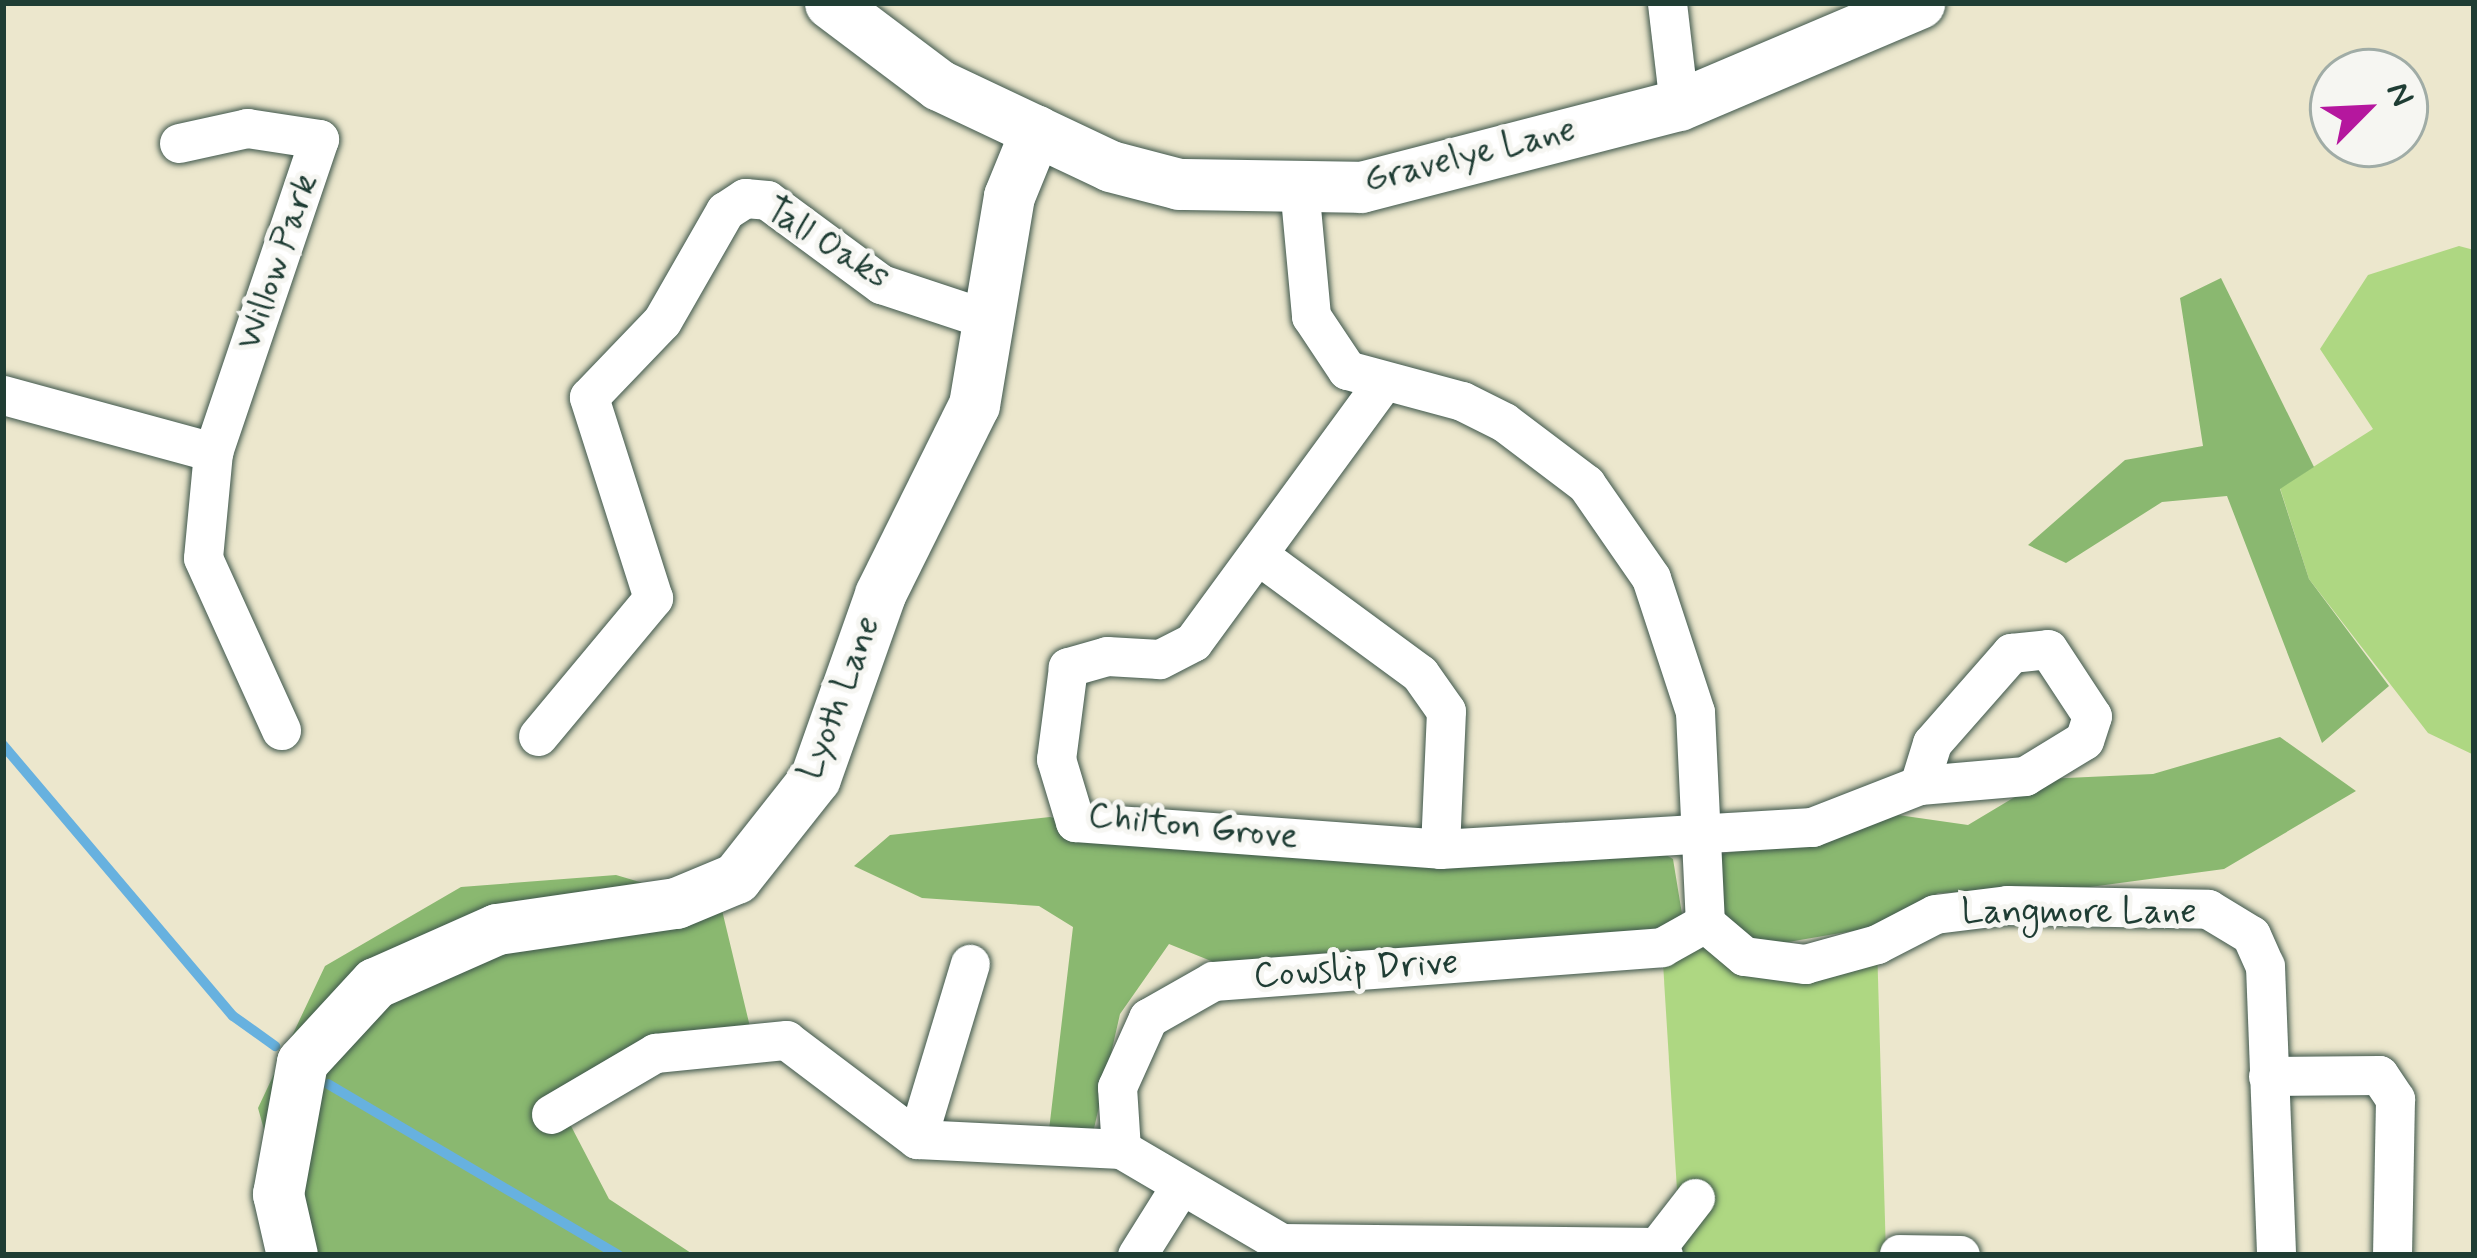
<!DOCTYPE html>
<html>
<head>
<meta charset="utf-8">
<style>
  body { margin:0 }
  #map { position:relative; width:2477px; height:1258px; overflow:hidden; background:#ece7cd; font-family:Mynerve,sans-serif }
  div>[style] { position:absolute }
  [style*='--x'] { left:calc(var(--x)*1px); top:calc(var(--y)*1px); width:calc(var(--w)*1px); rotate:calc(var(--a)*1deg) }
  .green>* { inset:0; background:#aed782 }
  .forest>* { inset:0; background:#8ab870 }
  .stream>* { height:10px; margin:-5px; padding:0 5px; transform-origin:5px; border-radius:5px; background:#67b1df }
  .roads { filter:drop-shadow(0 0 3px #3e564b) drop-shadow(0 0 3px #3e564b) }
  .minor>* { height:39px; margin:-19.5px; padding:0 19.5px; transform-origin:19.5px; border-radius:19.5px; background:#fff }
  .tertiary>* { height:51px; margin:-25.5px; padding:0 25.5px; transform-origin:25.5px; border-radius:25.5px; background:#fff }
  span { translate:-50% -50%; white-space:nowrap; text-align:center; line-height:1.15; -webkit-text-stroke:10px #f6f6f2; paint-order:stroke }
  .street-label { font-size:36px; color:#1f3d34 }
  .frame { position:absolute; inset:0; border:6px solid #1f3d34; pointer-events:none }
  .north { position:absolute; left:2309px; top:48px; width:120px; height:120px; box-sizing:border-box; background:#f6f6f2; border:3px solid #a0aca6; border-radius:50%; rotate:66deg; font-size:33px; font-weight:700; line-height:48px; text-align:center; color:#1f3d34 }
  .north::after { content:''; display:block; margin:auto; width:42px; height:54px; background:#b5179e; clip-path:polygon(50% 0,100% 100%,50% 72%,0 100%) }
</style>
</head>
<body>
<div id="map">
  <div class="green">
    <div style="clip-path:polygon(2459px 246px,2474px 250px,2474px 755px,2428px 733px,2309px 579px,2280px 488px,2373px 429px,2320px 349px,2368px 275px)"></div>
    <div style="clip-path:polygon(1877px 944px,1886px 1255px,1681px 1255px,1662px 947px)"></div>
  </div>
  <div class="forest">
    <div style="clip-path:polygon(2221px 278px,2314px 467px,2280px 489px,2309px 579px,2389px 686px,2322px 743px,2227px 496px,2162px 502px,2066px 563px,2028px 545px,2125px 460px,2203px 446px,2180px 298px)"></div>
    <div style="clip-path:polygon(2280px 737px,2356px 791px,2224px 869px,2090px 887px,1938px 893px,1876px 927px,1747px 949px,1715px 921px,1713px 856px,1898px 815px,1968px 825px,2045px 779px,2153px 774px)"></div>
    <div style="clip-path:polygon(1050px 817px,1182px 847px,1656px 849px,1673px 859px,1682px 914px,1655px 938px,1489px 955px,1323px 953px,1221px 965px,1169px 944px,1120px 1014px,1093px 1133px,1049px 1130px,1073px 927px,1039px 906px,922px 898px,854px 866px,890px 835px)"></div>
    <div style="clip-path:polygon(616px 875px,721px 906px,751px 1031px,559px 1103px,609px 1199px,694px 1255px,299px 1255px,258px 1108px,325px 966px,461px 887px)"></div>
  </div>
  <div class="stream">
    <div style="--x:3;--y:745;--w:355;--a:49.7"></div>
    <div style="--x:233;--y:1016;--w:52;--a:35.5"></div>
    <div style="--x:328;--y:1084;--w:337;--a:30.5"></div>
  </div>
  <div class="roads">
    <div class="minor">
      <div style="--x:1667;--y:3;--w:103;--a:83.3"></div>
      <div style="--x:179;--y:143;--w:70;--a:-12.4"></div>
      <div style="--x:247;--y:128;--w:73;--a:8.7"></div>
      <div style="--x:319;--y:139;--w:330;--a:108.7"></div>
      <div style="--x:213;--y:452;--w:106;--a:95.4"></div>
      <div style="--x:203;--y:558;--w:189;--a:65.6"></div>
      <div style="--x:1299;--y:186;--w:131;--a:84.7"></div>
      <div style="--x:1311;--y:316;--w:65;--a:56.3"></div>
      <div style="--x:1347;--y:370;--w:119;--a:15.1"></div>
      <div style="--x:1462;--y:401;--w:47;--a:26.6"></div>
      <div style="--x:1504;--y:422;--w:103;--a:37.1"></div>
      <div style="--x:1586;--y:484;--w:114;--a:55.3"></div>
      <div style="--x:1651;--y:578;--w:141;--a:71.8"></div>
      <div style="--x:1695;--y:712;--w:211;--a:87.3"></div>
      <div style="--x:1705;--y:923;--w:51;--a:40.2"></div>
      <div style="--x:1744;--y:956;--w:62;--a:7.5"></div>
      <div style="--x:1805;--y:964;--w:75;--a:-15.5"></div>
      <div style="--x:1877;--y:944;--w:65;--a:-27.3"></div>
      <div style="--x:1935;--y:914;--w:73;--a:-7.1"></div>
      <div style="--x:2007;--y:905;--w:201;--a:1.1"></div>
      <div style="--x:2208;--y:909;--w:50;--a:31.2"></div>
      <div style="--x:2251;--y:935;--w:34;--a:66"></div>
      <div style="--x:2265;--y:966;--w:289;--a:87.8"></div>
      <div style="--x:1381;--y:385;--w:318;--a:126.2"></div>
      <div style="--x:1193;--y:642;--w:38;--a:153"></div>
      <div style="--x:1159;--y:659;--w:52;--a:-176.7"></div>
      <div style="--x:1107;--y:656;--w:41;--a:164.2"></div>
      <div style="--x:1068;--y:667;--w:93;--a:97.4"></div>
      <div style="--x:1056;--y:759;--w:66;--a:73.2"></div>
      <div style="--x:1075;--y:822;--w:366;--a:4.2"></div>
      <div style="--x:1440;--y:849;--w:373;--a:-3.4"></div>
      <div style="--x:1812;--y:827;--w:115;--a:-21.4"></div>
      <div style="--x:1919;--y:785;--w:44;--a:-72.8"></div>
      <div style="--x:1932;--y:743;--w:120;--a:-48.7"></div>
      <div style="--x:2011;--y:653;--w:37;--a:-6"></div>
      <div style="--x:2048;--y:649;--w:80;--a:56.7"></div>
      <div style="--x:2092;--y:716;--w:25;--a:108"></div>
      <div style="--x:2084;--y:740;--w:69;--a:148.6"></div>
      <div style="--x:2025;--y:776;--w:106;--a:175.1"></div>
      <div style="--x:3;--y:395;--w:218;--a:15.2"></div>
      <div style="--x:1261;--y:557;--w:197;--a:36.3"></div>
      <div style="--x:1420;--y:674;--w:45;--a:54.9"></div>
      <div style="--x:1446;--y:711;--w:138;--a:92.5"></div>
      <div style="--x:538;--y:736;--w:180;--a:-50.2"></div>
      <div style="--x:653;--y:598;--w:211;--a:-107.7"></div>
      <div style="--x:589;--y:397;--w:105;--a:-46.2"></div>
      <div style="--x:662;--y:321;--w:127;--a:-60.2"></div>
      <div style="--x:725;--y:211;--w:24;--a:-33"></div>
      <div style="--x:745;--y:198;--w:22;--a:5"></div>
      <div style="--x:767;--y:200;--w:142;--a:36.4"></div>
      <div style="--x:881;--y:284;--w:108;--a:18.4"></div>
      <div style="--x:2268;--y:1076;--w:111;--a:-0.5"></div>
      <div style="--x:2379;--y:1075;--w:29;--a:56"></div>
      <div style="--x:2395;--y:1099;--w:156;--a:91.1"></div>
      <div style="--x:551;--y:1114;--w:121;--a:-30.4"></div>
      <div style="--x:655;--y:1053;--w:132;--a:-5.7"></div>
      <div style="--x:786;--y:1040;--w:164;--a:37.1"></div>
      <div style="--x:917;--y:1139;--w:204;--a:2.8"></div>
      <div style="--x:917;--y:1139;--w:183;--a:-73.2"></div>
      <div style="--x:1121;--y:1149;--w:62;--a:-93.7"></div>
      <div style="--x:1117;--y:1087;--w:76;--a:-65.8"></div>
      <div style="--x:1148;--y:1018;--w:75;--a:-29.6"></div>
      <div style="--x:1213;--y:981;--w:450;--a:-4.3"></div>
      <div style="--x:1662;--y:947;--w:49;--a:-29.2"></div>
      <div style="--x:1121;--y:1149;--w:186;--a:30.4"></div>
      <div style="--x:1281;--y:1243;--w:376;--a:0.6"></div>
      <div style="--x:1899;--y:1254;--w:61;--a:0.9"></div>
      <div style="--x:1137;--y:1255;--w:79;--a:-57.9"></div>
      <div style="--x:1663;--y:1255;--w:10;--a:-127"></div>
      <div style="--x:1657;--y:1247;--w:62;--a:-52.2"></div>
    </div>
    <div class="tertiary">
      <div style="--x:830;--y:3;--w:136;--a:37"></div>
      <div style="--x:939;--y:85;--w:189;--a:25.3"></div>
      <div style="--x:1110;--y:166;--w:71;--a:14.6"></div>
      <div style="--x:1179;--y:184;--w:182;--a:0.9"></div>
      <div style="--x:1361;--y:187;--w:328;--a:-14.5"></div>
      <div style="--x:1679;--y:105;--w:261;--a:-23"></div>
      <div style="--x:292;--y:1255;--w:63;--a:-102.9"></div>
      <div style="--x:278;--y:1194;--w:134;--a:-79.7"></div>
      <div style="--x:302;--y:1062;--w:108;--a:-47.3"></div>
      <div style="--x:375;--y:983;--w:133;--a:-23.9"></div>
      <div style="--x:497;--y:929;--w:181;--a:-8.3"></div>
      <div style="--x:676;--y:903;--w:65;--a:-22.6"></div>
      <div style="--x:736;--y:878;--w:127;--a:-51.7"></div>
      <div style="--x:815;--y:778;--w:195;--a:-70.5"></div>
      <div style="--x:880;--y:594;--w:211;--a:-63.6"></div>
      <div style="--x:974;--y:405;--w:212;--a:-80.5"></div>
      <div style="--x:1009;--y:196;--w:71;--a:-67.8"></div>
    </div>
  </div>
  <div class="street-label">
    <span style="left:1470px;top:156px;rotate:-14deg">Gravelye Lane</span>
    <span style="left:827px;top:244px;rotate:32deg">Tall Oaks</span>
    <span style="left:278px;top:262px;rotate:-71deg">Willow Park</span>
    <span style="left:840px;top:698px;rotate:-69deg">Lyoth Lane</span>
    <span style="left:1193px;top:827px;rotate:6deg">Chilton Grove</span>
    <span style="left:2079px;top:913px">Langmore Lane</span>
    <span style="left:1356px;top:970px;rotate:-4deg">Cowslip Drive</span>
  </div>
  <div class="frame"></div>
  <div class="north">N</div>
</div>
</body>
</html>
